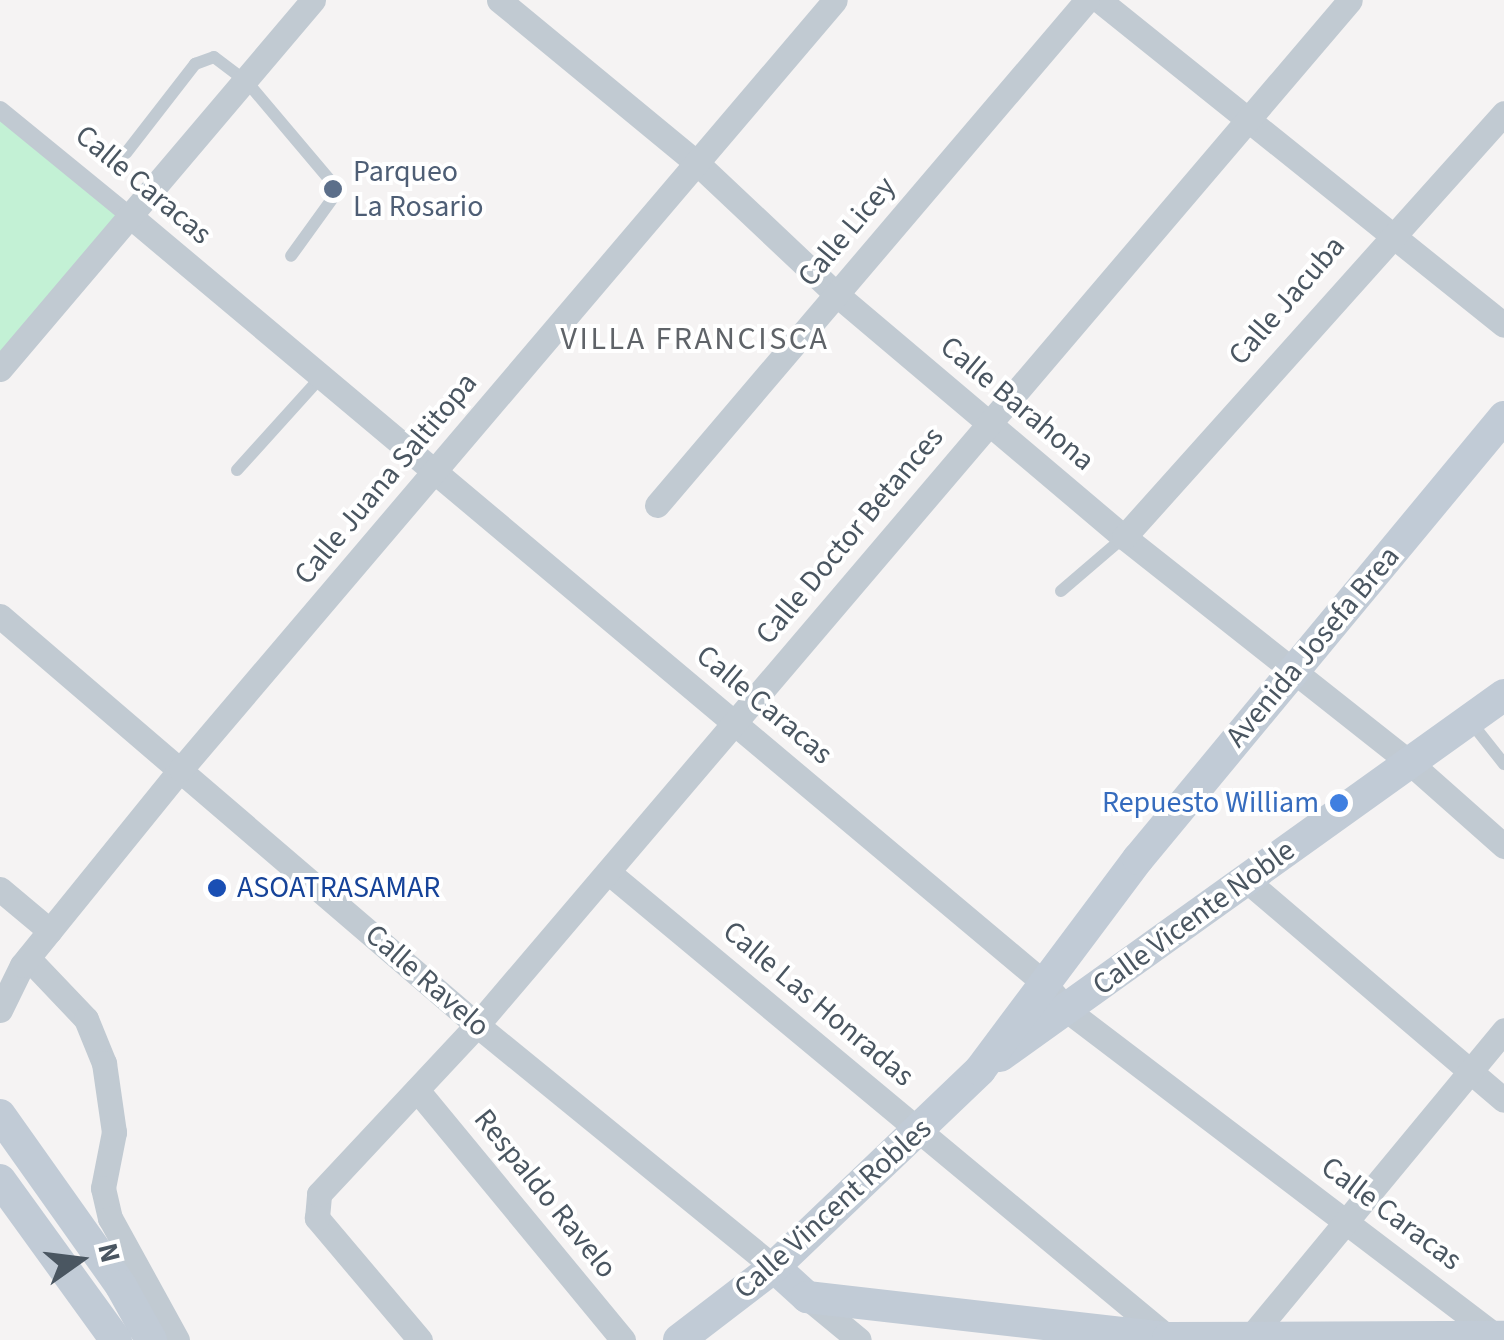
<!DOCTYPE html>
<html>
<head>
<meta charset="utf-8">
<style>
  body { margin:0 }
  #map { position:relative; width:1504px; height:1340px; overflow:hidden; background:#f5f3f3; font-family:"Source Sans 3",sans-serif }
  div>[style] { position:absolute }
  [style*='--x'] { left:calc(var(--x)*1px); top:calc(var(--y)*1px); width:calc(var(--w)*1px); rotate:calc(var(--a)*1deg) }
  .green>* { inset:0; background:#c3f1d5 }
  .service>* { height:12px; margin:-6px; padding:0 6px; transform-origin:6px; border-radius:6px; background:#c1cad2 }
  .pedestrian>* { height:18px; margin:-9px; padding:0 9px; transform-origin:9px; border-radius:9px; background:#c1cad2 }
  .minor>* { height:25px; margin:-12.5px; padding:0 12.5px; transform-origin:12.5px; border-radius:12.5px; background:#c1cad2 }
  .secondary>* { height:32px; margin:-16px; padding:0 16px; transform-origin:16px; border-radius:16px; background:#c1cbd6 }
  .dots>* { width:28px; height:28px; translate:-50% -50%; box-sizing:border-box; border:5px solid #fff; border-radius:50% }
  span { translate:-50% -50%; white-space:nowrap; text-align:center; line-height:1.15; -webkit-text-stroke:8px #fff; paint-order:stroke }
  .service-label { font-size:30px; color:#4e5e75 }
  .left { translate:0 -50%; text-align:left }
  .street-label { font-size:30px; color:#4a5661 }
  .shop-label { font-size:30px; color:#366cbe }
  .right { translate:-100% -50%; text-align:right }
  .transit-label { font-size:30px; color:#164399 }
  .neighbourhood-label { font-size:32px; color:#5f6368; letter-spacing:2.5px }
  .north { position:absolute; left:30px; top:1210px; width:100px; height:100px; -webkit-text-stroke:8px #fff; paint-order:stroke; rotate:76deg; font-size:28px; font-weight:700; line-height:40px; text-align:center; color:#4a5661 }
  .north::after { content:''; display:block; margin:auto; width:35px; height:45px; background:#4a5661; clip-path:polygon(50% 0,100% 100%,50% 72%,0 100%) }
</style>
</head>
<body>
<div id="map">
  <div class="green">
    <div style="clip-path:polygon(0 110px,130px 216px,0 369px)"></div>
  </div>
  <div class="service">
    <div style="--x:126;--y:153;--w:113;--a:-52.2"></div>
    <div style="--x:195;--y:64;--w:20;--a:-20"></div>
    <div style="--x:214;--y:57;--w:41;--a:37.1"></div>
    <div style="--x:247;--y:82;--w:135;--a:49.8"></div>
    <div style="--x:334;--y:185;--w:10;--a:84"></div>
    <div style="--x:335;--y:195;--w:75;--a:125.8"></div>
    <div style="--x:237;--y:470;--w:125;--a:-47.9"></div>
    <div style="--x:1061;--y:591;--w:83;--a:-40.6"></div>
    <div style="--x:1470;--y:721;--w:55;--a:51.7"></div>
  </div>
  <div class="pedestrian">
    <div style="--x:0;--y:110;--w:168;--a:39.2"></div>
  </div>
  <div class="minor">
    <div style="--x:499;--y:0;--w:256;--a:39.5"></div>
    <div style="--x:697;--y:163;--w:191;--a:43.3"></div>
    <div style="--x:836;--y:294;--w:377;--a:40.2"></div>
    <div style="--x:1124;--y:537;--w:363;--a:38.3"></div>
    <div style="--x:1409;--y:762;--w:127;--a:41.5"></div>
    <div style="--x:1099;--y:0;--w:519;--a:38.75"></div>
    <div style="--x:130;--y:216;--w:1192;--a:40"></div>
    <div style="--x:1043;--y:982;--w:37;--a:49"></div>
    <div style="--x:1067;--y:1010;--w:540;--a:37.25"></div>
    <div style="--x:0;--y:369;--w:484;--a:-49.7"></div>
    <div style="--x:657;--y:505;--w:663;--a:-49.59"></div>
    <div style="--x:1124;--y:537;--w:569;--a:-48.13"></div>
    <div style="--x:0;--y:616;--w:628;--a:40.61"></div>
    <div style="--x:477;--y:1025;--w:383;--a:39.2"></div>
    <div style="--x:608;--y:872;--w:732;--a:39.74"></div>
    <div style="--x:1245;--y:879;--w:340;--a:40.5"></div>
    <div style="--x:0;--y:889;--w:65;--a:40"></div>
    <div style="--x:28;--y:958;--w:84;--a:46.4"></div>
    <div style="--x:86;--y:1019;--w:48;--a:67.8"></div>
    <div style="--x:104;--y:1063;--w:70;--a:81.8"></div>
    <div style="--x:114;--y:1132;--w:57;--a:101.1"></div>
    <div style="--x:103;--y:1188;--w:31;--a:77"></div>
    <div style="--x:110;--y:1218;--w:139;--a:61.2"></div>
    <div style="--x:0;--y:1010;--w:50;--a:-63.9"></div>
    <div style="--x:22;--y:965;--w:252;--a:-51"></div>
    <div style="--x:181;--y:769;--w:1009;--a:-49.62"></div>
    <div style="--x:417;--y:1090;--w:324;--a:50.5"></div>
    <div style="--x:807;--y:1297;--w:67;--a:39.6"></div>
    <div style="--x:420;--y:1340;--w:160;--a:-130.2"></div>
    <div style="--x:317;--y:1218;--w:24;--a:-85"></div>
    <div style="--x:319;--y:1194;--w:231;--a:-46.9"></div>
    <div style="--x:477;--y:1025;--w:1346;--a:-49.58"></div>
    <div style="--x:1248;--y:1340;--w:402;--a:-50.4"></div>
  </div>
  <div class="secondary">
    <div style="--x:1000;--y:1056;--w:620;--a:-35.61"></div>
    <div style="--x:0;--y:1115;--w:209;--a:54.7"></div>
    <div style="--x:121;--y:1286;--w:62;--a:60.9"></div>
    <div style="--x:0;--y:1180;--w:198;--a:54.1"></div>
    <div style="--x:774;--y:1267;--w:45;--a:42.3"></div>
    <div style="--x:807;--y:1297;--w:363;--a:6.5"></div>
    <div style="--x:1168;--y:1338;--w:336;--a:-0.2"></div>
    <div style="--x:679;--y:1340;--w:120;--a:-37.5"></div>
    <div style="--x:774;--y:1267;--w:285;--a:-43.7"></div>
    <div style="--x:980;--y:1070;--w:264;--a:-53.2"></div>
    <div style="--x:1138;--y:859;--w:574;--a:-50.37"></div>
  </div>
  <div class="dots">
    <div style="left:333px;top:189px;background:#5c6f8a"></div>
    <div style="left:1339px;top:803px;background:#3f7fe0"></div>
    <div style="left:217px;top:888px;background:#1a4fb4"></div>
  </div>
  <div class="service-label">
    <span class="left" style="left:353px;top:189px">Parqueo<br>La Rosario</span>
  </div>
  <div class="street-label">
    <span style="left:143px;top:185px;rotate:40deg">Calle Caracas</span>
    <span style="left:847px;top:232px;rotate:-50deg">Calle Licey</span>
    <span style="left:1287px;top:301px;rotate:-49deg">Calle Jacuba</span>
    <span style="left:1017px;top:404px;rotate:40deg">Calle Barahona</span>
    <span style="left:386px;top:479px;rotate:-50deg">Calle Juana Saltitopa</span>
    <span style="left:850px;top:536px;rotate:-50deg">Calle Doctor Betances</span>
    <span style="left:1313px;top:647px;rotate:-50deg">Avenida Josefa Brea</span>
    <span style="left:764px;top:705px;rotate:40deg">Calle Caracas</span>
    <span style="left:1194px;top:918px;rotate:-36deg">Calle Vicente Noble</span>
    <span style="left:427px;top:981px;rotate:41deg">Calle Ravelo</span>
    <span style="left:818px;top:1004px;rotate:40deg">Calle Las Honradas</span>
    <span style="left:545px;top:1194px;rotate:51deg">Respaldo Ravelo</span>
    <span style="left:833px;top:1209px;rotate:-42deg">Calle Vincent Robles</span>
    <span style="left:1391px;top:1214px;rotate:37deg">Calle Caracas</span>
  </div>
  <div class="shop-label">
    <span class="right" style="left:1319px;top:803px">Repuesto William</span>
  </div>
  <div class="transit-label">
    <span class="left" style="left:237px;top:888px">ASOATRASAMAR</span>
  </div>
  <div class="neighbourhood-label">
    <span style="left:695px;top:339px">VILLA FRANCISCA</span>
  </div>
  <div class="north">N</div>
</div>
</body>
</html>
